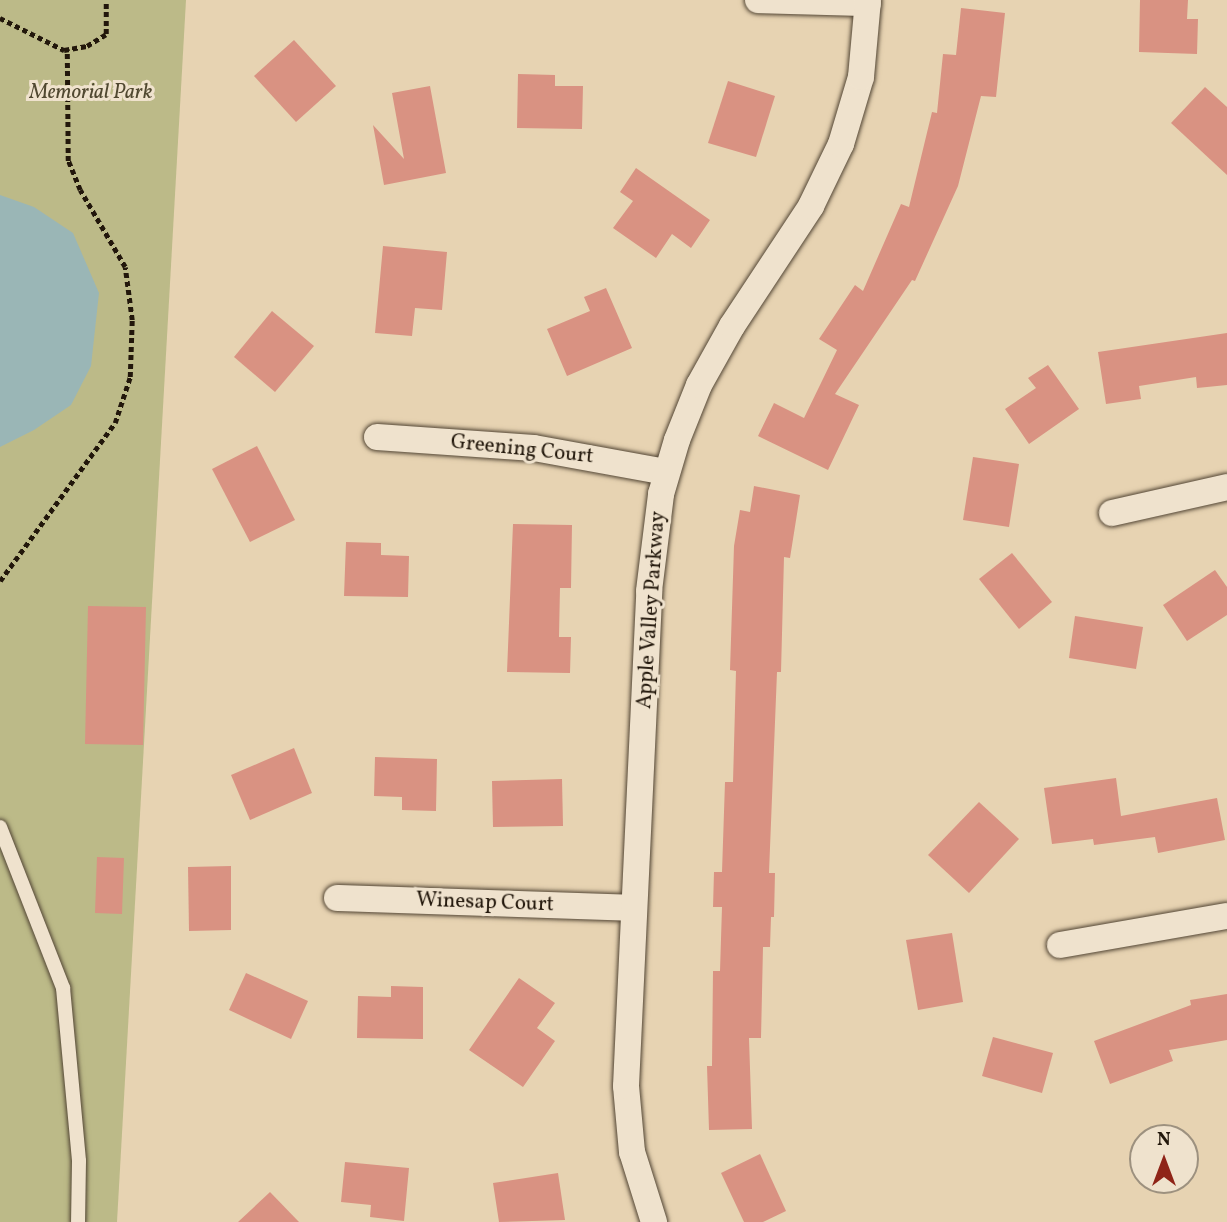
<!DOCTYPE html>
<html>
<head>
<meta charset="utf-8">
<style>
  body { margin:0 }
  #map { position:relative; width:1227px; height:1222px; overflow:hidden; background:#e7d3b2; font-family:Vollkorn,serif }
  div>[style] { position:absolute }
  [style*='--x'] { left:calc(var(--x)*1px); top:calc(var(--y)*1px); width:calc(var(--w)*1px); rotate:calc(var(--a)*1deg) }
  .green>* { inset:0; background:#bcba88 }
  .water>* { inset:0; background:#9ab6b6 }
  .building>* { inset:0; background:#d99282 }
  .path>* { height:4.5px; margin-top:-2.25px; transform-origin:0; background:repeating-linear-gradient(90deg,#22170b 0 5px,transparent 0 8.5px) }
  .roads { filter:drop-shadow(0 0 2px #534635) drop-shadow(0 0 2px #534635) }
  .service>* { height:14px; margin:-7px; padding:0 7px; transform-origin:7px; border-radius:7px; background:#efe2cd }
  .minor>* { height:26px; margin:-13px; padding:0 13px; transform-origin:13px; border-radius:13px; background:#efe2cd }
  span { translate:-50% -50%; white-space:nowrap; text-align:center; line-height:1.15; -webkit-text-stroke:6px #efe2cd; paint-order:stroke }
  .park-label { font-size:21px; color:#504830; font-style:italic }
  .street-label { font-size:21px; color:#22170b }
  .north { position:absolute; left:1129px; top:1124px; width:70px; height:70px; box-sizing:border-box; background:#efe2cd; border:2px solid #9d917f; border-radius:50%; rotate:0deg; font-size:19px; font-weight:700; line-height:28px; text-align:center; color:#22170b }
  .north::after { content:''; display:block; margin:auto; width:24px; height:32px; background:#8f2418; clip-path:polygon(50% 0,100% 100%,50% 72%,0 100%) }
</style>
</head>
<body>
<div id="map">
  <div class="green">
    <div style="clip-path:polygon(0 0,186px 0,117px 1222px,0 1222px)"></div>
  </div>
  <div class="water">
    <div style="clip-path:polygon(0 195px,34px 207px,73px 233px,99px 293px,91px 366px,71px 405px,34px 430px,0 447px)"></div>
  </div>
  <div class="building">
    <div style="clip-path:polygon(1140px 0,1188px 0,1187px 19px,1198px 19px,1197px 54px,1139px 52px)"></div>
    <div style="clip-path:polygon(961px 8px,1005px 13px,996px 97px,981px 96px,958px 186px,915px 281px,912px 280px,835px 394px,859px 405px,828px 470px,758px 436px,774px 403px,804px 418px,837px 350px,819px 339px,855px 285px,863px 291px,901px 204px,909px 207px,932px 112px,937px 113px,943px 54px,956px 55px)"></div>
    <div style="clip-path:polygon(294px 40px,336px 86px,296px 122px,254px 76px)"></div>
    <div style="clip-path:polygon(518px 74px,555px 75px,555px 86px,583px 86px,582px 129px,517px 128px)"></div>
    <div style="clip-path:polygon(728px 81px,775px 96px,756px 157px,708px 143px)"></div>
    <div style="clip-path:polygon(430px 86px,446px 173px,384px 185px,373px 125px,404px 159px,392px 93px)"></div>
    <div style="clip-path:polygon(1205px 87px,1227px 107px,1227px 175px,1171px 123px)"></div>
    <div style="clip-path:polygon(636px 168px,710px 220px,691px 248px,672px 234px,656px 258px,613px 228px,633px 201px,620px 192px)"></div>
    <div style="clip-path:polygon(383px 246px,447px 252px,442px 310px,415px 308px,412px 336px,375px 333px)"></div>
    <div style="clip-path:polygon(606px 288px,632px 348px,567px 376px,547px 329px,590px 311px,584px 297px)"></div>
    <div style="clip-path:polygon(272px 311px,314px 346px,275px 392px,234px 357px)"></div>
    <div style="clip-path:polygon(1227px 333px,1227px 385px,1197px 388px,1196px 377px,1139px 386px,1141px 399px,1106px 404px,1098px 352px)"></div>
    <div style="clip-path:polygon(1048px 365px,1079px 409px,1029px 444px,1005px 409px,1036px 388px,1028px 378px)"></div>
    <div style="clip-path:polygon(257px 446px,295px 520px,250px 542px,212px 469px)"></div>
    <div style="clip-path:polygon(973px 457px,1019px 464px,1009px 527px,963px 520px)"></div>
    <div style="clip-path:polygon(754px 486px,800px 495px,790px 558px,784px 557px,781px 672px,777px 672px,769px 873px,775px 873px,774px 917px,771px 917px,770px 947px,763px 947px,761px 1038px,749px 1038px,752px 1129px,709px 1130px,707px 1066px,712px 1066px,713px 971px,720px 971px,722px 907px,713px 907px,714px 872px,722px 872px,725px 782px,733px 782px,736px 671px,730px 670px,734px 546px,740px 510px,750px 512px)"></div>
    <div style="clip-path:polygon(513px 524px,572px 525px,571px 588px,560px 588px,559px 637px,571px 637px,570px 673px,507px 672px)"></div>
    <div style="clip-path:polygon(346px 542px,381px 543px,381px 555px,409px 556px,408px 597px,344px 596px)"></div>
    <div style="clip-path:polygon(1012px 553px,1052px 602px,1019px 629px,979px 579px)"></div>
    <div style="clip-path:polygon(1215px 570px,1227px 587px,1227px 615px,1187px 641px,1163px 605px)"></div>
    <div style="clip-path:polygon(88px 606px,146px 607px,143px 745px,85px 744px)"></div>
    <div style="clip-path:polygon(1075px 616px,1143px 627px,1136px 669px,1069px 658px)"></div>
    <div style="clip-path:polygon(294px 748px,312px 793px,250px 820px,231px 775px)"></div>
    <div style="clip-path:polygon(375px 757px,437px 759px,436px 811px,402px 810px,402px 797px,374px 796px)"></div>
    <div style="clip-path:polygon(1116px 778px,1121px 816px,1217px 798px,1225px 840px,1158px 853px,1155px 837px,1094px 845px,1093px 839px,1052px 844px,1044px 788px)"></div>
    <div style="clip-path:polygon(562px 779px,563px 826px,493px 827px,492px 781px)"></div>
    <div style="clip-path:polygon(979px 802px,1019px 839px,969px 893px,928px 855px)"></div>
    <div style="clip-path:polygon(97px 857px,124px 858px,122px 914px,95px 913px)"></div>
    <div style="clip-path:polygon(231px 866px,231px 930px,189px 931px,188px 867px)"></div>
    <div style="clip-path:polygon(952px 933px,963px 1002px,918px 1010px,906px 940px)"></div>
    <div style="clip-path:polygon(246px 973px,308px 1001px,291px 1039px,229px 1010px)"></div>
    <div style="clip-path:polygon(519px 978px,555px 1003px,537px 1028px,555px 1041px,523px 1087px,469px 1050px)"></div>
    <div style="clip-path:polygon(391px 986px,423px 987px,423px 1039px,357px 1038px,358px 996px,391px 997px)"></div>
    <div style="clip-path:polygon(1227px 994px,1227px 1040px,1169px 1050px,1173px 1061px,1110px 1084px,1094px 1041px,1191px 1005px,1190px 1000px)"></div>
    <div style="clip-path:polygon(993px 1037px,1053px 1053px,1042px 1093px,982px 1076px)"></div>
    <div style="clip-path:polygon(760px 1154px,786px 1211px,763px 1222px,744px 1222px,721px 1173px)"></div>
    <div style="clip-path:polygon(345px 1162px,409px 1168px,404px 1221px,370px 1217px,371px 1205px,341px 1202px)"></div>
    <div style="clip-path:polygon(558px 1173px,565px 1220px,499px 1222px,493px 1183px)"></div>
    <div style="clip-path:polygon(270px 1192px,299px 1222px,238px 1222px)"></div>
  </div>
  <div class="path">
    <div style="--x:0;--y:18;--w:72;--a:26.6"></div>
    <div style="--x:64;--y:50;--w:23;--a:-10"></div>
    <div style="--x:87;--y:46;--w:22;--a:-32"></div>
    <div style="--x:106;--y:34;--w:34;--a:-90"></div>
    <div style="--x:0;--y:581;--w:195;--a:-54"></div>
    <div style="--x:115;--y:423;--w:48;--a:-71.9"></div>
    <div style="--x:130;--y:377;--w:57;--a:-88"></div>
    <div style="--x:132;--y:320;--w:53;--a:-97.5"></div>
    <div style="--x:125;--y:267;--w:89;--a:-120.3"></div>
    <div style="--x:80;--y:190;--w:31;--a:-112"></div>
    <div style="--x:68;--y:161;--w:112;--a:-90.5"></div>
  </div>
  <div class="roads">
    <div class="service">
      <div style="--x:0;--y:827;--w:173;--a:68.6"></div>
      <div style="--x:63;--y:988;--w:174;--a:84.7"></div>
      <div style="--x:79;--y:1161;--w:61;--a:90.9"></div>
    </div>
    <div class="minor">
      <div style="--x:758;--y:0;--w:110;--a:1.6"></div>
      <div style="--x:377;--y:437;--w:157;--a:4"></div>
      <div style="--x:534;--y:448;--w:134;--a:10.3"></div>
      <div style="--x:1112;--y:513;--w:118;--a:-12.7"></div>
      <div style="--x:337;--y:898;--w:295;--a:1.9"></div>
      <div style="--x:1060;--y:945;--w:169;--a:-9.9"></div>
      <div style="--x:654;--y:1222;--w:73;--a:-107.4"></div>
      <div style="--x:632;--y:1152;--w:66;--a:-95.2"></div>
      <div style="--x:626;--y:1086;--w:496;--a:-87.3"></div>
      <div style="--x:649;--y:591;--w:98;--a:-82.9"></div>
      <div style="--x:661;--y:494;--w:56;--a:-73.5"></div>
      <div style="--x:677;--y:440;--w:59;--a:-68.2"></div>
      <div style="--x:699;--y:385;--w:68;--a:-60.8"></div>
      <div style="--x:732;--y:326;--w:144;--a:-56.6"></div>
      <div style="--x:811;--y:206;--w:69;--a:-64.2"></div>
      <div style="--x:841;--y:144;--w:70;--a:-73.4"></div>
      <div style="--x:861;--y:77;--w:77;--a:-84.8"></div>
    </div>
  </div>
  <div class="park-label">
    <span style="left:91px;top:93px">Memorial Park</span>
  </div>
  <div class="street-label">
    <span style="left:522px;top:450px;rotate:6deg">Greening Court</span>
    <span style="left:652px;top:610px;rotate:-86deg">Apple Valley Parkway</span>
    <span style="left:485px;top:903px;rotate:2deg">Winesap Court</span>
  </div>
  <div class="north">N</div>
</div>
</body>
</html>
